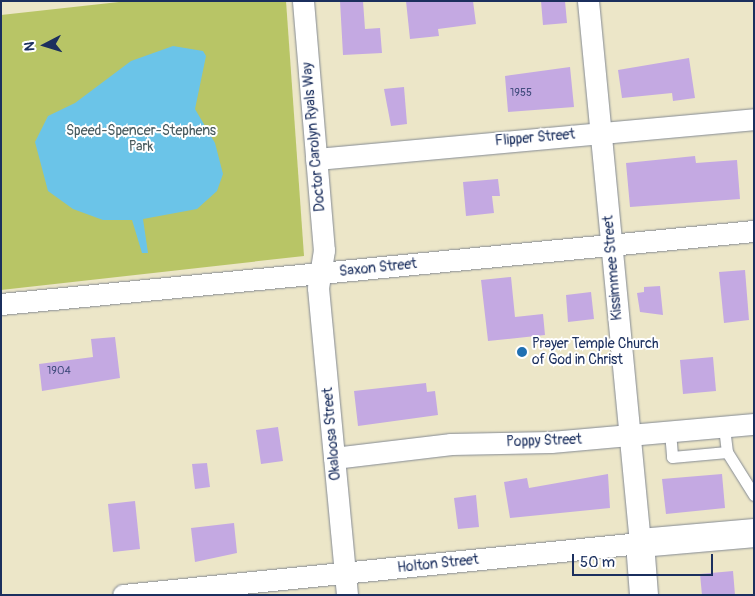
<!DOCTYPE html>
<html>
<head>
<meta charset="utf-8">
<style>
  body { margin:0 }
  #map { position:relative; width:755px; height:596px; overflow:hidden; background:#ece6c8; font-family:Pangolin,sans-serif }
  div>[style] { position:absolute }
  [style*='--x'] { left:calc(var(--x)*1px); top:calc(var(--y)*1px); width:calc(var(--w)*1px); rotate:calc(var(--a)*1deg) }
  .green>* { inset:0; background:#b8c566 }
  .water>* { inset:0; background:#6bc4e8 }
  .building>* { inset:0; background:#c4a9e2 }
  .roads { filter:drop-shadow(0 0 1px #848a93) drop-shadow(0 0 1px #848a93) }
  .service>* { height:11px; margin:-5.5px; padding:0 5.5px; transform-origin:5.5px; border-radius:5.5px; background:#fff }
  .minor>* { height:21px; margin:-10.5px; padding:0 10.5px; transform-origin:10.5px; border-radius:10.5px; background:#fff }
  .tertiary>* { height:28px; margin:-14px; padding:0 14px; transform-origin:14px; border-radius:14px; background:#fff }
  .dots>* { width:14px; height:14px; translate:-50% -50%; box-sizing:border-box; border:2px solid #fff; border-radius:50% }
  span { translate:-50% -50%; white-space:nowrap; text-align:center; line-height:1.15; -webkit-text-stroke:4px #fff; paint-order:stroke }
  .number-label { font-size:11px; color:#454e7f }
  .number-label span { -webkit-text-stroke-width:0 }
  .park-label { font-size:14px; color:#4a5c60 }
  .street-label { font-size:14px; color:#1b2f5e }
  .poi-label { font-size:14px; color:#1b2f5e }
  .left { translate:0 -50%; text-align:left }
  .frame { position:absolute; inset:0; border:2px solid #1b2f5e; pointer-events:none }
  .north { position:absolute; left:20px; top:20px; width:50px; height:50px; -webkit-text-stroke:4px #fff; paint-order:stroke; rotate:265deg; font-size:14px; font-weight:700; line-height:20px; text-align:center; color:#1b2f5e }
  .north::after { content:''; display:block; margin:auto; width:18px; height:22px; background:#1b2f5e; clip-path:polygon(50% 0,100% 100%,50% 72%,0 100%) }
  .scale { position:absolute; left:572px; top:554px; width:141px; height:22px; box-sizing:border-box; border:2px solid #1b2f5e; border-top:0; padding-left:6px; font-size:15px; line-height:18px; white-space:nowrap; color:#1b2f5e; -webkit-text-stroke:4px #fff; paint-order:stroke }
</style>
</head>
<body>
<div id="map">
  <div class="green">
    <div style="clip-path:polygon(128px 1px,286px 1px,304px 256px,1px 290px,1px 15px)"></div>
  </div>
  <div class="water">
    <div style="clip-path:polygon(173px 46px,203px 51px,206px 56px,195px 109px,215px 143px,223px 174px,217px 191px,197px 209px,143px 219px,148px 253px,142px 253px,132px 220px,103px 220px,73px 209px,48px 191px,35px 142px,48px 116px,75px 103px,131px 61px)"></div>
  </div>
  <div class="building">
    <div style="clip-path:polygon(340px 1px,363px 1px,365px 29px,380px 28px,382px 53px,343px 55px)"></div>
    <div style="clip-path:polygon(406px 1px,473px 1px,476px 24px,438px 29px,439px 36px,410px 39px)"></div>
    <div style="clip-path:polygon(541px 1px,565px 1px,567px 23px,543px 25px)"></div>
    <div style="clip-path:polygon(689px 58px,695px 98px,673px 101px,672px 93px,622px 98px,618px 70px)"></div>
    <div style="clip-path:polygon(570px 67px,574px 107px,508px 112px,505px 76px)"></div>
    <div style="clip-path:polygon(404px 87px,407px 124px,391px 126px,384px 89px)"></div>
    <div style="clip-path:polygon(695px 156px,696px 163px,737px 160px,740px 199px,630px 207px,626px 163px)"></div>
    <div style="clip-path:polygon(498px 179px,500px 196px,492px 196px,494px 213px,466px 216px,463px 182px)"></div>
    <div style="clip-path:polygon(745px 270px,749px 320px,724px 323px,719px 272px)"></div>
    <div style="clip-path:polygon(511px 277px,515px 317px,543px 314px,545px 335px,488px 341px,481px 280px)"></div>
    <div style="clip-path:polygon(660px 286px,663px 315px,640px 312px,637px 293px,644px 292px,644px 287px)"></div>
    <div style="clip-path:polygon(591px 292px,594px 319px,568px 322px,566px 295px)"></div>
    <div style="clip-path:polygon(115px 337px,120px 378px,42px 391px,39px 364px,93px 357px,91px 339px)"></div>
    <div style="clip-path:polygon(713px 357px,716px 391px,683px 394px,680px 360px)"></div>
    <div style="clip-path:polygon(426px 383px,427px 392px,435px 391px,438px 415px,358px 426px,354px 391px)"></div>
    <div style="clip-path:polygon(278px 427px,283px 461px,261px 464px,256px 430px)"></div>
    <div style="clip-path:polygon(207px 463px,210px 487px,195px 489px,192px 464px)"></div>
    <div style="clip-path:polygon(608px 474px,610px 508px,510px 518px,504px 482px,527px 478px,529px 488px)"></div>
    <div style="clip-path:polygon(722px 474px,725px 508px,666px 514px,662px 479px)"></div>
    <div style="clip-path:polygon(476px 495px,479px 527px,458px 529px,454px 498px)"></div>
    <div style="clip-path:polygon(135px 501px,140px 549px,113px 552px,108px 504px)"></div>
    <div style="clip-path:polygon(234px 523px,237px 553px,195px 562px,191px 528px)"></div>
    <div style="clip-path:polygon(733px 571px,735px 595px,702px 595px,700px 574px)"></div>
  </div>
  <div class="roads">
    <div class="service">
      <div style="--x:670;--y:432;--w:25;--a:85"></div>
      <div style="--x:672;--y:457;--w:55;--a:-5.2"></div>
      <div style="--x:727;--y:452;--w:26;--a:-97"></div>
      <div style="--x:727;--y:452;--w:51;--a:57.9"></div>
    </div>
    <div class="minor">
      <div style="--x:303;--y:1;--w:250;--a:85.2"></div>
      <div style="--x:324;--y:250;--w:38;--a:99"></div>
      <div style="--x:318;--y:288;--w:308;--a:84.6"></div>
      <div style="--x:316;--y:159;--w:440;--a:-5.2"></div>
      <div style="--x:1;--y:304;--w:757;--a:-5.54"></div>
      <div style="--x:334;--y:458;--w:118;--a:-6.8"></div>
      <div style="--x:451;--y:444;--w:100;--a:-1.1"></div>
      <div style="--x:551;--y:442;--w:204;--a:-5.1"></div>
      <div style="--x:123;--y:595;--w:520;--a:-5.74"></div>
      <div style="--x:640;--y:543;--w:544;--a:-95.48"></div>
    </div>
    <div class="tertiary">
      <div style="--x:644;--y:595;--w:52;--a:-94.4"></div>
      <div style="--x:640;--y:543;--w:114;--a:-5"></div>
    </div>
  </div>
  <div class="dots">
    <div style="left:522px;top:352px;background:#1f6fb2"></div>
  </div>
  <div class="number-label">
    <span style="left:521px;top:93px">1955</span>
    <span style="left:59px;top:371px">1904</span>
  </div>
  <div class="park-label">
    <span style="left:141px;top:139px">Speed-Spencer-Stephens<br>Park</span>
  </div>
  <div class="street-label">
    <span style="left:314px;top:137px;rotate:-95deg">Doctor Carolyn Ryals Way</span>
    <span style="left:535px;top:138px;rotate:-5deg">Flipper Street</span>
    <span style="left:378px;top:268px;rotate:-6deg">Saxon Street</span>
    <span style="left:613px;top:268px;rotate:-95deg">Kissimmee Street</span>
    <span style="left:332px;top:434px;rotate:-95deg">Okaloosa Street</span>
    <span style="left:544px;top:441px;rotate:-2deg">Poppy Street</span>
    <span style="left:438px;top:564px;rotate:-6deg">Holton Street</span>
  </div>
  <div class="poi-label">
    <span class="left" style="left:532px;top:352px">Prayer Temple Church<br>of God in Christ</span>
  </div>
  <div class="frame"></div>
  <div class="north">N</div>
  <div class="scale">50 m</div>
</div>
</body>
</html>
